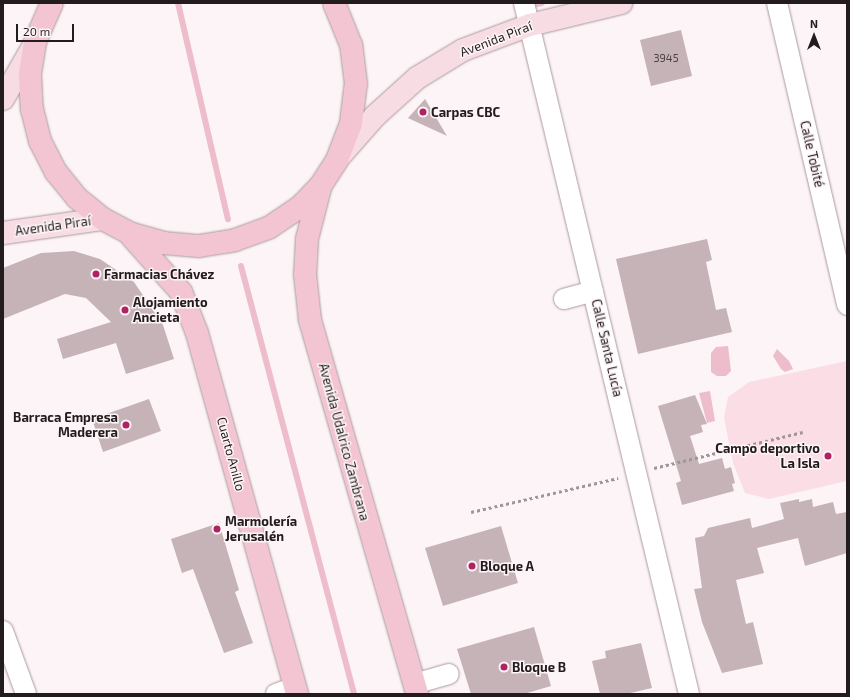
<!DOCTYPE html>
<html>
<head>
<meta charset="utf-8">
<style>
  body { margin:0 }
  #map { position:relative; width:850px; height:697px; overflow:hidden; background:#fcf4f6; font-family:"Exo 2",sans-serif }
  div>[style] { position:absolute }
  [style*='--x'] { left:calc(var(--x)*1px); top:calc(var(--y)*1px); width:calc(var(--w)*1px); rotate:calc(var(--a)*1deg) }
  .green>* { inset:0; background:#fbdee5 }
  .water>* { inset:0; background:#eebdcb }
  .stream>* { height:6px; margin:-3px; padding:0 3px; transform-origin:3px; border-radius:3px; background:#eebdcb }
  .building>* { inset:0; background:#c6b3b8 }
  .path>* { height:2.5px; margin-top:-1.25px; transform-origin:0; background:repeating-linear-gradient(90deg,#9e9698 0 3px,transparent 0 6px) }
  .roads { filter:drop-shadow(0 0 1px #ab999e) drop-shadow(0 0 1px #ab999e) }
  .minor>* { height:20px; margin:-10px; padding:0 10px; transform-origin:10px; border-radius:10px; background:#fff }
  .major>* { height:22px; margin:-11px; padding:0 11px; transform-origin:11px; border-radius:11px; background:#f8dce4 }
  .highway>* { height:22px; margin:-11px; padding:0 11px; transform-origin:11px; border-radius:11px; background:#f3c5d2 }
  .dots>* { width:11px; height:11px; translate:-50% -50%; box-sizing:border-box; border:2px solid #fcf4f6; border-radius:50% }
  span { translate:-50% -50%; white-space:nowrap; text-align:center; line-height:1.15; -webkit-text-stroke:3px #fcf4f6; paint-order:stroke }
  .number-label { font-size:11px; color:#4c4244 }
  .number-label span { -webkit-text-stroke-width:0 }
  .street-label { font-size:13px; color:#231c1e }
  .poi-label { font-size:13px; color:#231c1e; font-weight:700 }
  .left { translate:0 -50%; text-align:left }
  .right { translate:-100% -50%; text-align:right }
  .frame { position:absolute; inset:0; border:4px solid #231c1e; pointer-events:none }
  .north { position:absolute; left:794px; top:16px; width:40px; height:40px; -webkit-text-stroke:3px #fcf4f6; paint-order:stroke; rotate:0deg; font-size:11px; font-weight:700; line-height:16px; text-align:center; color:#231c1e }
  .north::after { content:''; display:block; margin:auto; width:14px; height:18px; background:#231c1e; clip-path:polygon(50% 0,100% 100%,50% 72%,0 100%) }
  .scale { position:absolute; left:16px; top:24px; width:58px; height:18px; box-sizing:border-box; border:2px solid #231c1e; border-top:0; padding-left:5px; font-size:12px; line-height:14px; white-space:nowrap; color:#231c1e; -webkit-text-stroke:3px #fcf4f6; paint-order:stroke }
</style>
</head>
<body>
<div id="map">
  <div class="green">
    <div style="clip-path:polygon(847px 361px,847px 481px,769px 499px,745px 493px,733px 463px,724px 418px,728px 397px,749px 382px)"></div>
  </div>
  <div class="water">
    <div style="clip-path:polygon(728px 346px,731px 371px,726px 376px,717px 376px,711px 372px,711px 353px,716px 347px)"></div>
    <div style="clip-path:polygon(777px 349px,789px 361px,793px 369px,785px 372px,781px 369px,773px 356px)"></div>
    <div style="clip-path:polygon(710px 391px,715px 421px,707px 423px,699px 393px)"></div>
  </div>
  <div class="stream">
    <div style="--x:178;--y:3;--w:222;--a:77"></div>
    <div style="--x:528;--y:6;--w:14;--a:-12"></div>
    <div style="--x:241;--y:266;--w:443;--a:75.2"></div>
  </div>
  <div class="building">
    <div style="clip-path:polygon(681px 30px,692px 76px,651px 86px,640px 40px)"></div>
    <div style="clip-path:polygon(425px 99px,447px 136px,408px 118px)"></div>
    <div style="clip-path:polygon(707px 239px,712px 260px,706px 262px,716px 310px,726px 308px,732px 332px,638px 354px,616px 259px)"></div>
    <div style="clip-path:polygon(74px 251px,100px 259px,134px 282px,163px 325px,174px 359px,126px 374px,116px 343px,63px 359px,57px 339px,111px 322px,86px 298px,65px 294px,3px 319px,3px 268px,41px 253px)"></div>
    <div style="clip-path:polygon(695px 395px,707px 424px,701px 425px,703px 432px,690px 436px,699px 464px,722px 458px,725px 469px,731px 467px,735px 483px,732px 484px,734px 491px,682px 505px,676px 483px,681px 481px,658px 406px)"></div>
    <div style="clip-path:polygon(149px 399px,161px 431px,103px 452px,92px 419px)"></div>
    <div style="clip-path:polygon(799px 499px,799px 502px,812px 499px,813px 507px,833px 502px,836px 514px,847px 512px,847px 553px,805px 566px,798px 538px,757px 548px,764px 573px,736px 580px,746px 624px,753px 622px,763px 664px,722px 673px,702px 622px,694px 589px,702px 588px,695px 538px,704px 536px,708px 528px,750px 518px,752px 528px,784px 519px,780px 503px)"></div>
    <div style="clip-path:polygon(219px 523px,239px 590px,235px 592px,253px 643px,224px 653px,193px 569px,182px 573px,171px 539px)"></div>
    <div style="clip-path:polygon(501px 526px,518px 583px,443px 606px,425px 548px)"></div>
    <div style="clip-path:polygon(534px 627px,551px 686px,524px 694px,471px 694px,457px 649px)"></div>
    <div style="clip-path:polygon(641px 643px,652px 688px,626px 694px,600px 694px,592px 661px,606px 658px,605px 651px)"></div>
  </div>
  <div class="path">
    <div style="--x:654;--y:468;--w:153;--a:-13.6"></div>
    <div style="--x:471;--y:512;--w:151;--a:-13"></div>
  </div>
  <div class="roads">
    <div class="minor">
      <div style="--x:524;--y:3;--w:710;--a:76.57"></div>
      <div style="--x:777;--y:3;--w:310;--a:76.9"></div>
      <div style="--x:564;--y:299;--w:30;--a:-15"></div>
      <div style="--x:3;--y:631;--w:67;--a:69.9"></div>
      <div style="--x:414;--y:684;--w:36;--a:-16"></div>
      <div style="--x:276;--y:694;--w:20;--a:-20"></div>
    </div>
    <div class="major">
      <div style="--x:3;--y:99;--w:62;--a:-60.1"></div>
      <div style="--x:339;--y:157;--w:55;--a:-48.7"></div>
      <div style="--x:375;--y:116;--w:57;--a:-42.1"></div>
      <div style="--x:417;--y:78;--w:54;--a:-31.3"></div>
      <div style="--x:463;--y:50;--w:72;--a:-20.5"></div>
      <div style="--x:530;--y:25;--w:94;--a:-13.6"></div>
      <div style="--x:3;--y:233;--w:101;--a:-8"></div>
    </div>
    <div class="highway">
      <div style="--x:52;--y:3;--w:43;--a:113.6"></div>
      <div style="--x:35;--y:42;--w:33;--a:99"></div>
      <div style="--x:30;--y:75;--w:34;--a:87"></div>
      <div style="--x:32;--y:109;--w:33;--a:76"></div>
      <div style="--x:40;--y:141;--w:35;--a:63"></div>
      <div style="--x:56;--y:172;--w:33;--a:51"></div>
      <div style="--x:77;--y:198;--w:33;--a:39"></div>
      <div style="--x:103;--y:219;--w:30;--a:28"></div>
      <div style="--x:129;--y:233;--w:35;--a:16"></div>
      <div style="--x:163;--y:243;--w:36;--a:5"></div>
      <div style="--x:199;--y:246;--w:36;--a:-9"></div>
      <div style="--x:235;--y:240;--w:37;--a:-20"></div>
      <div style="--x:270;--y:227;--w:37;--a:-34"></div>
      <div style="--x:301;--y:206;--w:29;--a:-46"></div>
      <div style="--x:321;--y:185;--w:30;--a:-57"></div>
      <div style="--x:337;--y:160;--w:40;--a:-69"></div>
      <div style="--x:351;--y:123;--w:39;--a:-83"></div>
      <div style="--x:356;--y:84;--w:39;--a:-97"></div>
      <div style="--x:351;--y:45;--w:45;--a:-112"></div>
      <div style="--x:320;--y:188;--w:53;--a:104.3"></div>
      <div style="--x:307;--y:239;--w:35;--a:93"></div>
      <div style="--x:305;--y:274;--w:46;--a:83.8"></div>
      <div style="--x:310;--y:320;--w:389;--a:74"></div>
      <div style="--x:132;--y:237;--w:74;--a:48.3"></div>
      <div style="--x:181;--y:292;--w:44;--a:68.7"></div>
      <div style="--x:197;--y:333;--w:375;--a:74.5"></div>
    </div>
  </div>
  <div class="dots">
    <div style="left:423px;top:112px;background:#af2362"></div>
    <div style="left:96px;top:274px;background:#af2362"></div>
    <div style="left:125px;top:310px;background:#af2362"></div>
    <div style="left:126px;top:425px;background:#af2362"></div>
    <div style="left:828px;top:456px;background:#af2362"></div>
    <div style="left:217px;top:529px;background:#af2362"></div>
    <div style="left:472px;top:566px;background:#af2362"></div>
    <div style="left:504px;top:667px;background:#af2362"></div>
  </div>
  <div class="number-label">
    <span style="left:666px;top:58px">3945</span>
  </div>
  <div class="street-label">
    <span style="left:496px;top:39px;rotate:-21deg">Avenida Piraí</span>
    <span style="left:812px;top:154px;rotate:77deg">Calle Tobité</span>
    <span style="left:53px;top:226px;rotate:-8deg">Avenida Piraí</span>
    <span style="left:607px;top:348px;rotate:77deg">Calle Santa Lucía</span>
    <span style="left:344px;top:442px;rotate:75deg">Avenida Udalrico Zambrana</span>
    <span style="left:231px;top:454px;rotate:75deg">Cuarto Anillo</span>
  </div>
  <div class="poi-label">
    <span class="left" style="left:431px;top:112px">Carpas CBC</span>
    <span class="left" style="left:104px;top:274px">Farmacias Chávez</span>
    <span class="left" style="left:133px;top:310px">Alojamiento<br>Ancieta</span>
    <span class="right" style="left:118px;top:425px">Barraca Empresa<br>Maderera</span>
    <span class="right" style="left:820px;top:456px">Campo deportivo<br>La Isla</span>
    <span class="left" style="left:225px;top:529px">Marmolería<br>Jerusalén</span>
    <span class="left" style="left:480px;top:566px">Bloque A</span>
    <span class="left" style="left:512px;top:667px">Bloque B</span>
  </div>
  <div class="frame"></div>
  <div class="north">N</div>
  <div class="scale">20 m</div>
</div>
</body>
</html>
